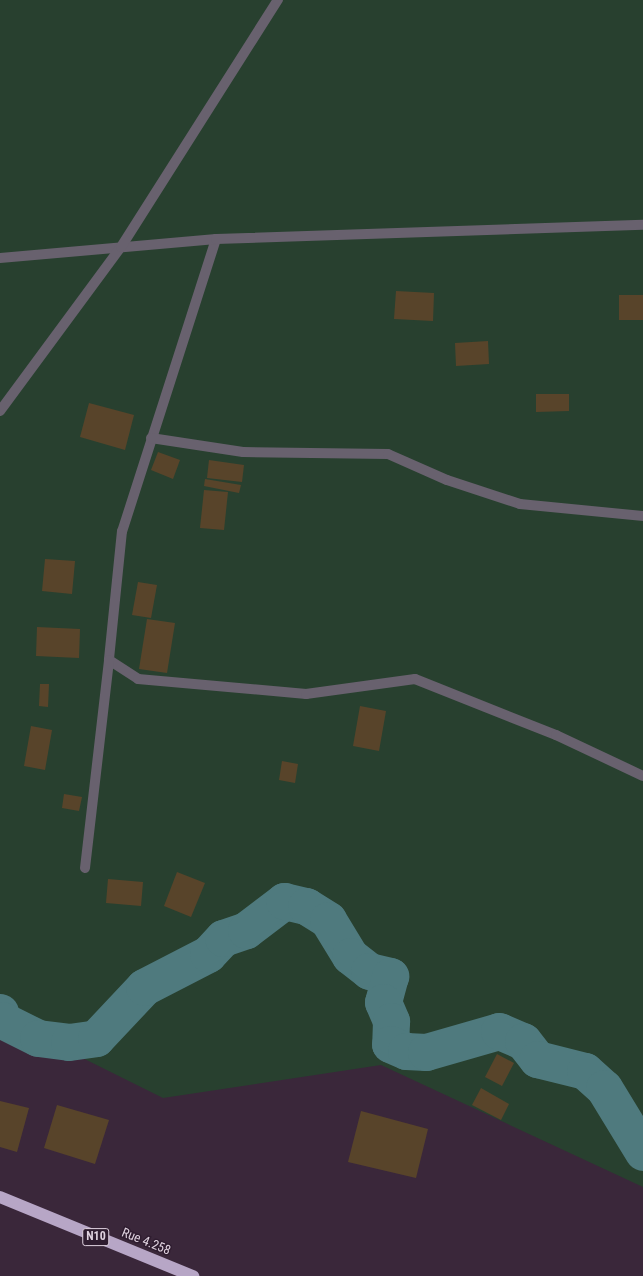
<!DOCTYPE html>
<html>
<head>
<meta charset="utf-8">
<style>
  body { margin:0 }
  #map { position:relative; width:643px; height:1276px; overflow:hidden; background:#3a273a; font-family:"Roboto Condensed",sans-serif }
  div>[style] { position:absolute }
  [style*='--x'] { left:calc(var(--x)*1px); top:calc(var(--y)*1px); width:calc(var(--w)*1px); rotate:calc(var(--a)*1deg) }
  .green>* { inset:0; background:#28402f }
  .river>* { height:37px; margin:-18.5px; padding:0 18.5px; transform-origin:18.5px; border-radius:18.5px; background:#4f7a7e }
  .building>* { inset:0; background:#58442a }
  .minor>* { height:10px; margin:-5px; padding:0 5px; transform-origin:5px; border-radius:5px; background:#68616e }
  .highway>* { height:12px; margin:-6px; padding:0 6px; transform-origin:6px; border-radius:6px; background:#b7a6c6 }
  span { translate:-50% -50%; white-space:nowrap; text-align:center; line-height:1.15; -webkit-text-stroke:3px #2f1d30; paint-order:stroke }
  .shield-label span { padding:1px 3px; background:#2f1d30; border:1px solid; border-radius:3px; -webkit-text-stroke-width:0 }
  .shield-label { font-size:12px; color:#dfd2df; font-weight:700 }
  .street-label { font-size:13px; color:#dfd2df }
</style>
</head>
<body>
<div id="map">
  <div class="green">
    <div style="clip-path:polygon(0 0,643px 0,643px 1187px,381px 1065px,163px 1098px,0 1017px)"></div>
  </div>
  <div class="river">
    <div style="--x:0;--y:1012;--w:8;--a:76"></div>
    <div style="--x:2;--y:1020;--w:40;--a:26.6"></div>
    <div style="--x:38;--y:1038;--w:31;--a:7"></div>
    <div style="--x:69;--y:1042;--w:27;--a:-8"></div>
    <div style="--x:96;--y:1038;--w:70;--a:-46.7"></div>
    <div style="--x:144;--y:987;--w:72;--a:-27.3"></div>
    <div style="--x:208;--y:954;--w:22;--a:-47"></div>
    <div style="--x:223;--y:938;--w:24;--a:-19"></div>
    <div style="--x:246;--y:930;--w:48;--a:-37.3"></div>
    <div style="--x:284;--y:901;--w:23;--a:13"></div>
    <div style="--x:306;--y:906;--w:26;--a:32"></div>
    <div style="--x:328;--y:920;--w:42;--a:58.6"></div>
    <div style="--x:350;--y:956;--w:24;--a:38"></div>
    <div style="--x:369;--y:971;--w:22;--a:13"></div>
    <div style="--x:390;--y:976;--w:27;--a:105"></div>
    <div style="--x:383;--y:1002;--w:21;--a:67"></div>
    <div style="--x:391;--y:1021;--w:23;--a:92"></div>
    <div style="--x:390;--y:1044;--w:17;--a:24"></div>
    <div style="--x:406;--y:1051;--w:20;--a:3"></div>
    <div style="--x:426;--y:1052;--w:76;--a:-16"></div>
    <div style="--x:499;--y:1031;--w:26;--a:23"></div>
    <div style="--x:523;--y:1041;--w:23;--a:52"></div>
    <div style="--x:537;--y:1059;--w:49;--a:14"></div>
    <div style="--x:585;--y:1071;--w:25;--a:42"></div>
    <div style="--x:604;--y:1088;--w:75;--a:58.6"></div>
  </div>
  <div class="building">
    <div style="clip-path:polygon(396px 291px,434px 293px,433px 321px,394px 319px)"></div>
    <div style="clip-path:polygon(619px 295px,643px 295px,643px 320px,619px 320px)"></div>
    <div style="clip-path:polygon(488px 341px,489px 364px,456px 366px,455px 343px)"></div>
    <div style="clip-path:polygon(536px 394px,569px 394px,569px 411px,536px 412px)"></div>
    <div style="clip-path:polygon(89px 403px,134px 415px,125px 450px,80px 437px)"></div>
    <div style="clip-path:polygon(158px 452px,180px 460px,173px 479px,151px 470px)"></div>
    <div style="clip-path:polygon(209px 460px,244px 465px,242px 482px,207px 478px)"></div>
    <div style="clip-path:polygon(205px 479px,241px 485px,239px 493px,204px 486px)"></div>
    <div style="clip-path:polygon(204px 490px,228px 492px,224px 530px,200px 528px)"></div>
    <div style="clip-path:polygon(45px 559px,75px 561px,72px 594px,42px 591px)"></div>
    <div style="clip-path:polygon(138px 582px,157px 585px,151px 618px,132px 615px)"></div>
    <div style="clip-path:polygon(147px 619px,175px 623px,167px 673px,139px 669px)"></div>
    <div style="clip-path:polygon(37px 627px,80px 629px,79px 658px,36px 656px)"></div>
    <div style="clip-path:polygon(40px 684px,49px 684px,48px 707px,39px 706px)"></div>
    <div style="clip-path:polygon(360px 706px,386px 711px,379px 751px,353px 746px)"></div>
    <div style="clip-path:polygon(31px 726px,52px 730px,45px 770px,24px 766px)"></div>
    <div style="clip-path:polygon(282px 761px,298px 764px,295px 783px,279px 780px)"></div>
    <div style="clip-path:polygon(64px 794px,82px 797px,79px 811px,62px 808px)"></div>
    <div style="clip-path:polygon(177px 872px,205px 883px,191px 917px,164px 906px)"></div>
    <div style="clip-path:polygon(108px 879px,143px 882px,141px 906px,106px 903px)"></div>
    <div style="clip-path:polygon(497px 1054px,514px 1063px,502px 1086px,485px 1077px)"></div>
    <div style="clip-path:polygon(481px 1088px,509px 1104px,501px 1120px,472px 1105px)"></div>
    <div style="clip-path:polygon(0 1101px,29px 1108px,17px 1152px,0 1147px)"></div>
    <div style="clip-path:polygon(57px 1105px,109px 1120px,95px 1164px,44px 1148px)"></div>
    <div style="clip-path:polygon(361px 1111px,428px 1129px,416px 1178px,348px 1162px)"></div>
  </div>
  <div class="minor">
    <div style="--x:216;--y:239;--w:307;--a:107.8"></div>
    <div style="--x:122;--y:531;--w:130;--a:95.8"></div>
    <div style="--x:109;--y:660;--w:35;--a:33"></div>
    <div style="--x:138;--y:679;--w:169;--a:5.1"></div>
    <div style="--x:306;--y:694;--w:110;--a:-7.8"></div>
    <div style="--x:415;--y:679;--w:152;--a:21.7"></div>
    <div style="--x:556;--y:735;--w:96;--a:25.2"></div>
    <div style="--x:0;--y:258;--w:217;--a:-5"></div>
    <div style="--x:216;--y:239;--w:427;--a:-1.9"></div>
    <div style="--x:0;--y:411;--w:204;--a:-53.6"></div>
    <div style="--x:121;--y:247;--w:293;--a:-57.6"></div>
    <div style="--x:151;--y:438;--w:93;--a:8.7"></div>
    <div style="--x:243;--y:452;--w:145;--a:0.8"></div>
    <div style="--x:388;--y:454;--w:64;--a:23.8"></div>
    <div style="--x:447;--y:480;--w:77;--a:18.2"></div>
    <div style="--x:520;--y:504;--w:124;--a:5.6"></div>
    <div style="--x:85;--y:868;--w:209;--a:-83.4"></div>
  </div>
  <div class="highway">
    <div style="--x:0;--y:1197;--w:209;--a:22.3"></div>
  </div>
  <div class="shield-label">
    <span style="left:96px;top:1237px">N10</span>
  </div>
  <div class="street-label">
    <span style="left:146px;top:1242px;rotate:22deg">Rue 4.258</span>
  </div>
</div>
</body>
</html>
